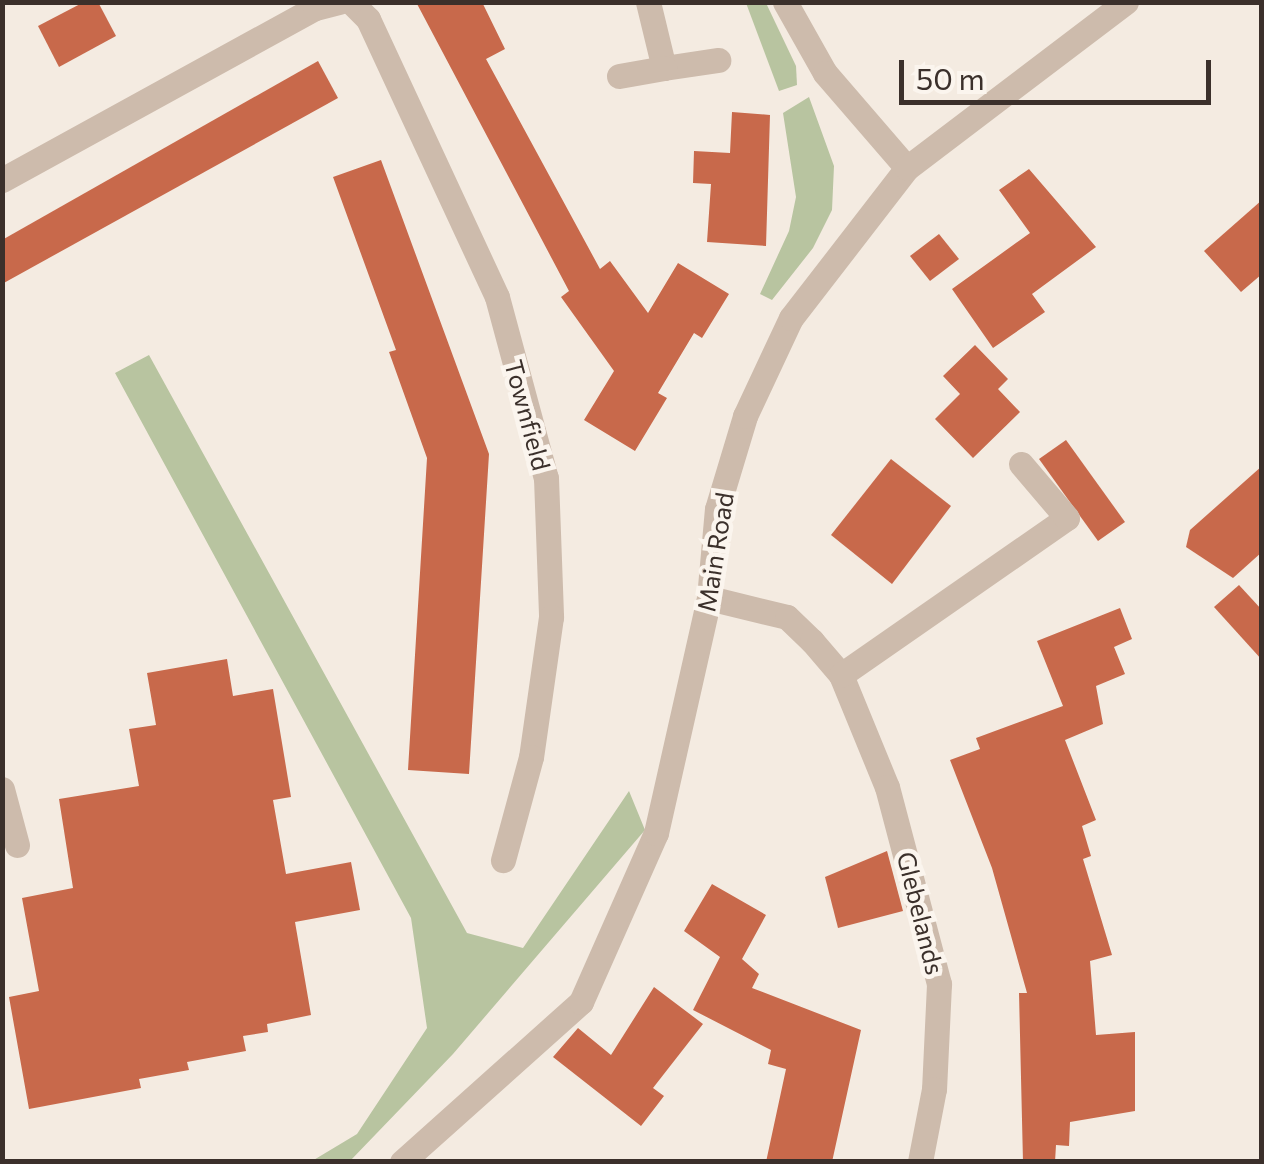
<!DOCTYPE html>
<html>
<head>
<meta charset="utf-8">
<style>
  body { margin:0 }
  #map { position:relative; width:1264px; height:1164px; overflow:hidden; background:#f4ebe1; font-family:Commissioner,sans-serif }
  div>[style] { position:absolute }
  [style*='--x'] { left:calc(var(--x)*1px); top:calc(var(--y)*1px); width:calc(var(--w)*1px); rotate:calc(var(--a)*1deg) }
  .green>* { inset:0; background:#b8c4a0 }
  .building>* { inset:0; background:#c8694b }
  .minor>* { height:25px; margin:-12.5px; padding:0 12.5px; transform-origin:12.5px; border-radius:12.5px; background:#cdbbac }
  span { translate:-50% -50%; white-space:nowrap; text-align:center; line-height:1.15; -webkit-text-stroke:9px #fbf5ee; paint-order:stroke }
  .street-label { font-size:25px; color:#3b302b }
  .frame { position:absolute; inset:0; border:5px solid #3b302b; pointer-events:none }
  .scale { position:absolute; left:899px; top:60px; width:312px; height:45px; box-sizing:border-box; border:5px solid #3b302b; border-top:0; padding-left:12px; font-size:30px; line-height:35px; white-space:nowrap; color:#3b302b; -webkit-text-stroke:8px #fbf5ee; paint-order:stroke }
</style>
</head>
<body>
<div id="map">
  <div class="green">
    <div style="clip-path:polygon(746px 3px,766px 3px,796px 66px,797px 85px,779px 91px)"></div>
    <div style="clip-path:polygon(809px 97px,834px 166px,832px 210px,813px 248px,772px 300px,760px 294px,789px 231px,796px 197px,783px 113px)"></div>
    <div style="clip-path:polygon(149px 355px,467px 933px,523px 948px,629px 791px,645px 830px,453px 1054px,350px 1161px,312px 1161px,357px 1134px,427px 1028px,411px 918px,115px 373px)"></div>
  </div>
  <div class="building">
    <div style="clip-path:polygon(84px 2px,98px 2px,116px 36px,59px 67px,38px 26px)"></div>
    <div style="clip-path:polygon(416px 2px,482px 2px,505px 49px,486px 59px,600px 269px,610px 261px,648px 313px,678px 263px,729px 294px,702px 338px,694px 333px,658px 393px,667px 398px,635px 451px,584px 420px,614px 371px,561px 297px,569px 291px)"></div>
    <div style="clip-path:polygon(318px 61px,338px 98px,2px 284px,2px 240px)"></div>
    <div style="clip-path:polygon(732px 112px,770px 115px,766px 246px,707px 242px,711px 184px,693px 183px,694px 151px,730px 153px)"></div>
    <div style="clip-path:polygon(381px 160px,489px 454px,469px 774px,408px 770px,427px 458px,389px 352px,396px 350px,333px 177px)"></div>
    <div style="clip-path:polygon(1029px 169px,1096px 247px,1032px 294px,1045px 312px,993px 348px,952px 289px,1030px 233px,999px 190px)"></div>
    <div style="clip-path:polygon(1262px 200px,1262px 274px,1241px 292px,1204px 251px)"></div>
    <div style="clip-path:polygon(939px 234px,959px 259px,930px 281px,910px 256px)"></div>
    <div style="clip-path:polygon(975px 345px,1008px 379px,998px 389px,1020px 412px,973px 458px,935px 419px,960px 394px,943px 376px)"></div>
    <div style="clip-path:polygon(1066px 440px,1125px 522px,1098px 541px,1039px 459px)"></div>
    <div style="clip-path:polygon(891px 459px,951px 506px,892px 584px,831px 535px)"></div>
    <div style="clip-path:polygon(1262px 466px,1262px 552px,1233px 578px,1186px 547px,1190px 530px)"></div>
    <div style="clip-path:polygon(1239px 585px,1262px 610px,1262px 660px,1214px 607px)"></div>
    <div style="clip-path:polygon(1120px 608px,1132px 639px,1114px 647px,1125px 674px,1096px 686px,1103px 724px,1065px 740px,1096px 820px,1082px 826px,1091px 856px,1083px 859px,1112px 955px,1090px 961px,1096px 1035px,1135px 1032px,1135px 1111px,1070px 1122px,1069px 1146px,1056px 1145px,1055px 1162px,1023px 1162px,1019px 993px,1027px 993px,992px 868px,950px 760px,980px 749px,976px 738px,1063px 706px,1037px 641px)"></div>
    <div style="clip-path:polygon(227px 659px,233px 696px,273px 689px,291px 797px,273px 800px,286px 874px,351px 862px,360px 910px,295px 922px,311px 1015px,267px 1024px,268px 1032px,243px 1036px,246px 1051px,187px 1062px,189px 1070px,139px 1079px,141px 1088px,29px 1109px,9px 997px,39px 991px,22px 898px,73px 888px,59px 799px,139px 786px,129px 729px,156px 725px,147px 673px)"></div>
    <div style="clip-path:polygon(887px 851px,903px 911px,838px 928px,825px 877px)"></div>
    <div style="clip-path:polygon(712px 884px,766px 915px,742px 959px,759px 974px,752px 988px,861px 1030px,832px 1162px,766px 1162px,786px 1069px,768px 1064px,771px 1050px,693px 1010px,720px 957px,684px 931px)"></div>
    <div style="clip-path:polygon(654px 987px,703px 1024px,653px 1088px,664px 1096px,641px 1126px,553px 1057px,578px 1028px,611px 1055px)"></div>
  </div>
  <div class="minor">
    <div style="--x:351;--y:2;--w:24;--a:45"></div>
    <div style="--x:368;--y:19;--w:306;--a:65.1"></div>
    <div style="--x:497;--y:297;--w:188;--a:74.9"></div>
    <div style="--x:546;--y:478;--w:139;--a:87.9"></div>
    <div style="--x:551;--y:617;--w:141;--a:98.1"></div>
    <div style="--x:531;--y:757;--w:107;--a:105.2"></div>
    <div style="--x:648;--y:2;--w:68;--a:76.4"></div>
    <div style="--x:664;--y:68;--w:55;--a:-8.4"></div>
    <div style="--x:785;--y:2;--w:81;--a:60.6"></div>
    <div style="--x:825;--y:73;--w:125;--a:49.2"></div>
    <div style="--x:619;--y:76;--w:46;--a:-10.1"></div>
    <div style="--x:2;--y:180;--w:357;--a:-28.8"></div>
    <div style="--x:315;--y:8;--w:25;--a:-14"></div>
    <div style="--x:709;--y:598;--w:80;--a:13.7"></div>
    <div style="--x:787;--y:617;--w:35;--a:44"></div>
    <div style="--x:812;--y:641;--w:45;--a:49.5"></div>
    <div style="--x:841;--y:675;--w:121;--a:67.7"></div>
    <div style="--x:887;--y:787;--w:204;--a:75.2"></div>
    <div style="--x:939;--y:984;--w:105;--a:92.7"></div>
    <div style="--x:934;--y:1089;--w:74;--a:100.9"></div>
    <div style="--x:841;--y:675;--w:275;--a:-34.8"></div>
    <div style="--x:1067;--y:518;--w:71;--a:-130.4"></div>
    <div style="--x:2;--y:789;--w:58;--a:75"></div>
    <div style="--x:402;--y:1162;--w:240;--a:-41.8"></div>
    <div style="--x:581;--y:1002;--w:185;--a:-66.1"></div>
    <div style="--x:656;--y:833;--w:241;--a:-77.3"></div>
    <div style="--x:709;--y:598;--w:89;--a:-84.9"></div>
    <div style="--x:717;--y:509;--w:97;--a:-73.2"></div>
    <div style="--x:745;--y:416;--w:108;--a:-64.9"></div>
    <div style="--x:791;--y:318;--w:190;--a:-52.3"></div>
    <div style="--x:907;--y:168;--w:275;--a:-37.2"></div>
  </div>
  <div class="street-label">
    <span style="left:528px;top:415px;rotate:75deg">Townfield</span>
    <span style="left:715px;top:552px;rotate:-81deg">Main Road</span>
    <span style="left:921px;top:913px;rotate:76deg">Glebelands</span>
  </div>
  <div class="frame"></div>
  <div class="scale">50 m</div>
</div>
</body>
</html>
